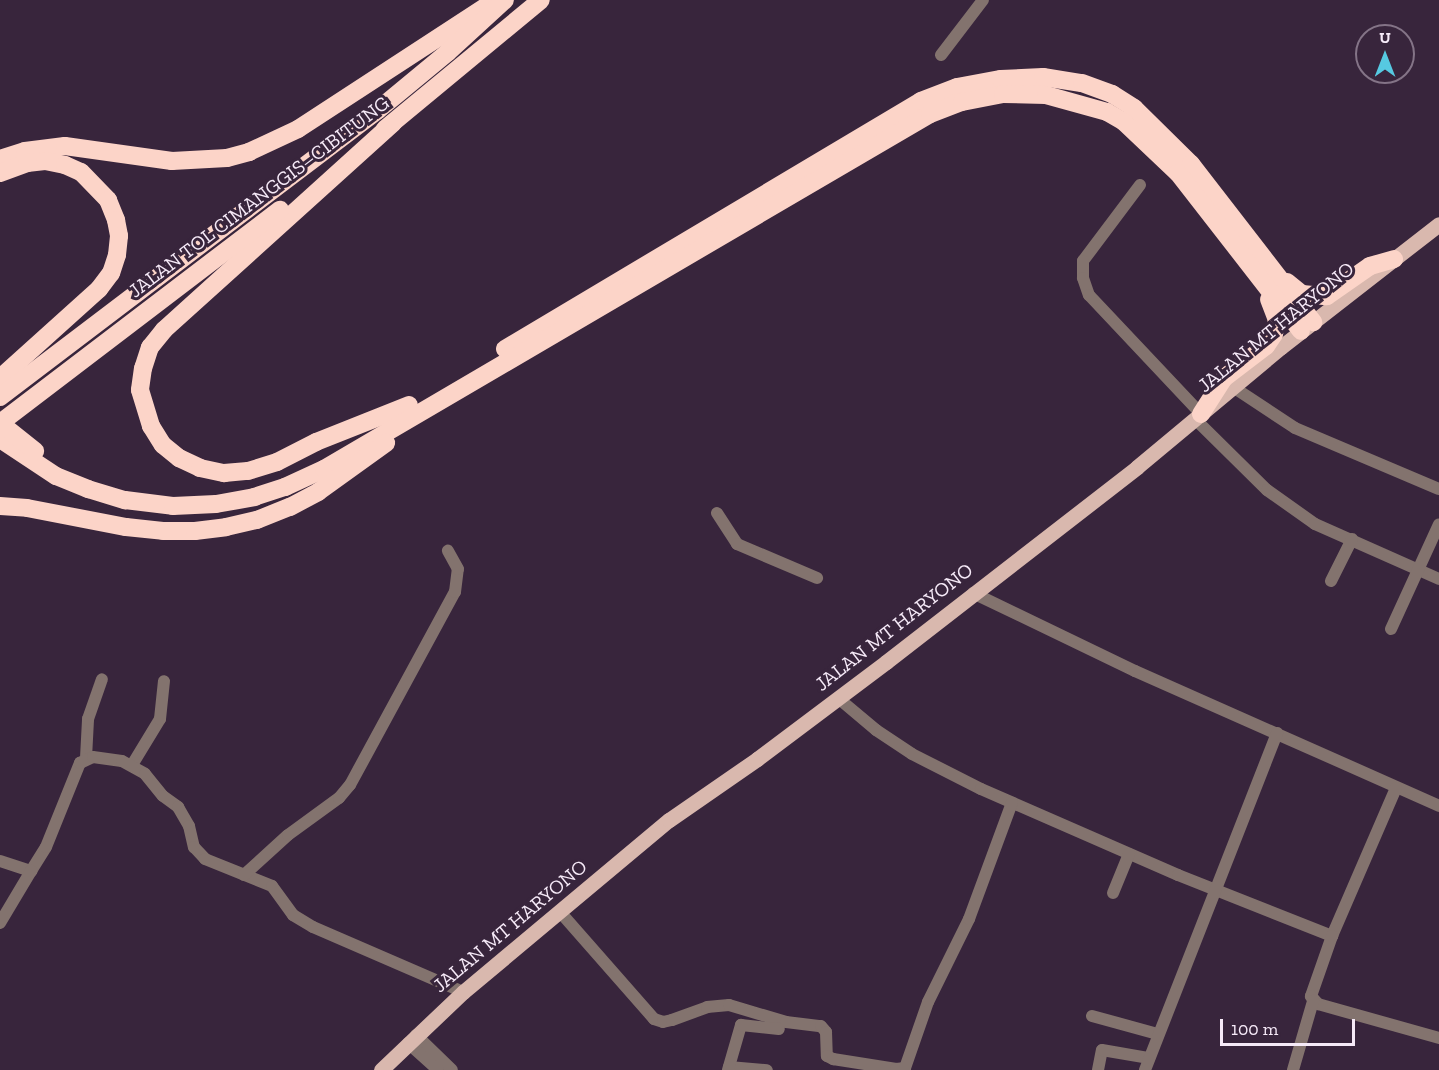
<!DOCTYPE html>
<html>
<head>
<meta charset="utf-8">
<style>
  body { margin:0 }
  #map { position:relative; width:1439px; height:1070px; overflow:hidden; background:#38253c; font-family:"Zilla Slab",serif }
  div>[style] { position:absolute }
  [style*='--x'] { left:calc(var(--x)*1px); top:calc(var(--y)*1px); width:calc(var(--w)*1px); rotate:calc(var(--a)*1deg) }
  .minor>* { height:12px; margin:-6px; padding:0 6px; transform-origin:6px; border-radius:6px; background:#83736e }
  .major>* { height:15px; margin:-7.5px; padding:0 7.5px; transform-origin:7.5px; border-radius:7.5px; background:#d9b8ae }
  .highway>* { height:18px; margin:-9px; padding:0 9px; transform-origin:9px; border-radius:9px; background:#fcd4c8 }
  .highway-bridge>* { height:18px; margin:-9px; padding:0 9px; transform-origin:9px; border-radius:9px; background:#fcd4c8 }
  span { translate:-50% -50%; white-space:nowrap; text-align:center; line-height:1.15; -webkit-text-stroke:6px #38253c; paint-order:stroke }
  .street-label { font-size:20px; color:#f6eaf8 }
  .north { position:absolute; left:1355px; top:24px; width:60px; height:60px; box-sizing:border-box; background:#38253c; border:2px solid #847487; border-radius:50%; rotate:0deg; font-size:16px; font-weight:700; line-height:24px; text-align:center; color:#f6eaf8 }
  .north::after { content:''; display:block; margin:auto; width:21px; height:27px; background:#56c9e1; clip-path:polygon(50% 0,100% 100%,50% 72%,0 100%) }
  .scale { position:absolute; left:1220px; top:1019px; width:135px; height:27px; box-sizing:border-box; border:3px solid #f6eaf8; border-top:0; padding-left:8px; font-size:18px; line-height:21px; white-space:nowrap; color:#f6eaf8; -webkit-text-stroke:4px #38253c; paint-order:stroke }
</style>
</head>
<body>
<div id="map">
  <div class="minor">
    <div style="--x:941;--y:55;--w:69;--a:-52.6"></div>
    <div style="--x:1140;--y:185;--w:95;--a:126.9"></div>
    <div style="--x:1083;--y:261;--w:17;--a:90"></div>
    <div style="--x:1083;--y:278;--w:18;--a:71"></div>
    <div style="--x:1089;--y:295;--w:163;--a:46.7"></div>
    <div style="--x:1233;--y:387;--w:74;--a:33.5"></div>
    <div style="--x:1295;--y:428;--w:156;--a:23"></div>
    <div style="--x:1195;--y:419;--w:101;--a:44.6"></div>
    <div style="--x:1267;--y:490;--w:59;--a:35.3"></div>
    <div style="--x:1315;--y:524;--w:136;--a:23.9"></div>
    <div style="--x:717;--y:513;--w:37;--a:57"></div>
    <div style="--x:737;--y:544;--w:87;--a:23"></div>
    <div style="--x:1331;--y:581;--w:47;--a:-63.4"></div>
    <div style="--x:973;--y:593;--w:180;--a:25.7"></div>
    <div style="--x:1135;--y:671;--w:333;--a:23.9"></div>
    <div style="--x:1391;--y:629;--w:115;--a:-65.4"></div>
    <div style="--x:838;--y:698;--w:50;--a:40.1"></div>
    <div style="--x:876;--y:730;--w:43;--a:33.7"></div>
    <div style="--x:912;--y:754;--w:77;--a:26.9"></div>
    <div style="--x:981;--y:789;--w:215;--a:23.6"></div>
    <div style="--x:1178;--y:875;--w:166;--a:21.6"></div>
    <div style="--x:86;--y:758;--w:39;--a:-87"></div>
    <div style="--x:88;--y:719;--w:42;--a:-70.7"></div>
    <div style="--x:132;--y:765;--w:54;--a:-58.7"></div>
    <div style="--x:160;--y:719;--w:38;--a:-84"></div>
    <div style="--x:1396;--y:788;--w:161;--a:113.4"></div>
    <div style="--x:1332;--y:936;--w:64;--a:109.3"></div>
    <div style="--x:1311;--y:996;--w:11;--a:49"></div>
    <div style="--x:1318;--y:1004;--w:126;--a:15.7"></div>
    <div style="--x:0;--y:861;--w:33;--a:18"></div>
    <div style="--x:31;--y:871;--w:28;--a:-58"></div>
    <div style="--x:46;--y:847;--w:91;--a:-68"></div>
    <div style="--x:80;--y:763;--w:14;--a:-25"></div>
    <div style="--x:93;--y:757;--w:29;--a:8"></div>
    <div style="--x:122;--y:761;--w:26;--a:29"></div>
    <div style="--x:145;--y:774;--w:28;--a:51"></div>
    <div style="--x:163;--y:796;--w:19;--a:36"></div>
    <div style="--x:178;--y:807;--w:22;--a:60"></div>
    <div style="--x:189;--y:826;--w:22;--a:77"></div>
    <div style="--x:194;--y:847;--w:16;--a:47"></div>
    <div style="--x:205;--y:859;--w:72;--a:21.9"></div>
    <div style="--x:272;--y:886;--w:36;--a:54"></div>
    <div style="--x:293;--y:915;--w:23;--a:31"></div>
    <div style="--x:313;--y:927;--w:163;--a:23.4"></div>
    <div style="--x:244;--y:875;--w:59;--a:-42.3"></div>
    <div style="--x:288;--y:835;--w:63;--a:-36"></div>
    <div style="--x:339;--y:798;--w:17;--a:-50"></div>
    <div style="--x:350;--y:785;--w:220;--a:-61.5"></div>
    <div style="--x:455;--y:592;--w:23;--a:-83"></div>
    <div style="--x:458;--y:569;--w:21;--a:-119"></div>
    <div style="--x:1113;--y:893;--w:42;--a:-67.7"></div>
    <div style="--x:561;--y:913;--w:141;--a:48.7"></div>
    <div style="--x:654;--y:1019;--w:9;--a:18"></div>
    <div style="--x:663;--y:1022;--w:9;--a:-13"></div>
    <div style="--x:672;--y:1020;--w:37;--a:-20"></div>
    <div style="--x:707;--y:1007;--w:22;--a:-5"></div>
    <div style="--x:729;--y:1005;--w:59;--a:16.6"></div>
    <div style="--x:786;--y:1022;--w:35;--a:7"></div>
    <div style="--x:821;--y:1026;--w:8;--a:50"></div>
    <div style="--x:826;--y:1032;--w:24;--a:88"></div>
    <div style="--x:827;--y:1056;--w:7;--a:27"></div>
    <div style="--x:833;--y:1059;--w:64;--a:9"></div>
    <div style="--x:896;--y:1069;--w:9;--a:-6"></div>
    <div style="--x:905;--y:1068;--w:70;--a:-70.8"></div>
    <div style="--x:928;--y:1002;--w:93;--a:-63.7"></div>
    <div style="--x:969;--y:919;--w:124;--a:-69.7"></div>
    <div style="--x:0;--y:923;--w:61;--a:-59.2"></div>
    <div style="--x:1092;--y:1016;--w:68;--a:15.3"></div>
    <div style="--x:416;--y:1035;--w:50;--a:44.2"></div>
    <div style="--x:408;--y:1043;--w:40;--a:42"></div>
    <div style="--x:729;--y:1067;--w:38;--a:5"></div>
    <div style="--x:728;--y:1070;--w:47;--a:-73.9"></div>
    <div style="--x:741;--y:1025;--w:38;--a:6"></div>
    <div style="--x:1098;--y:1070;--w:20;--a:-79"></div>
    <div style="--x:1102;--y:1050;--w:48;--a:9.7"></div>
    <div style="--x:1145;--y:1070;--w:362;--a:-68.6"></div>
    <div style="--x:1293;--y:1070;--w:72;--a:-73.8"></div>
  </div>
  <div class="major">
    <div style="--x:381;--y:1070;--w:113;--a:-43.6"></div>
    <div style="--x:463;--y:992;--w:268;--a:-39.9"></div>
    <div style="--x:669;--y:820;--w:107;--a:-34.7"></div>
    <div style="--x:757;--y:759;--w:161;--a:-36.9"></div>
    <div style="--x:886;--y:662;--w:318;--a:-37.8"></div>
    <div style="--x:1137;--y:467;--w:187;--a:-39.8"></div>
    <div style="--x:1281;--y:347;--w:200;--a:-37.9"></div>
  </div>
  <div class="highway">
    <div style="--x:393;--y:123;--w:309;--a:137.9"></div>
    <div style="--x:164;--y:330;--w:22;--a:129"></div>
    <div style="--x:150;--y:347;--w:22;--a:108"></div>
    <div style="--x:143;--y:368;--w:22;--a:98"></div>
    <div style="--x:140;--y:390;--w:38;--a:73"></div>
    <div style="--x:151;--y:426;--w:22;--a:58"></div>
    <div style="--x:163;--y:445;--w:21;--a:39"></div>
    <div style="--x:179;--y:458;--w:23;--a:25"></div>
    <div style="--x:200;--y:468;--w:25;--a:12"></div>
    <div style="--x:224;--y:473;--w:24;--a:-5"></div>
    <div style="--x:248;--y:471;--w:30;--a:-17"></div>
    <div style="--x:277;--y:462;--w:44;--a:-27.1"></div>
    <div style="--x:316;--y:442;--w:100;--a:-21.7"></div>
    <div style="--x:385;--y:129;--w:202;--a:-39.6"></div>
    <div style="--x:0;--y:159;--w:26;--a:-18"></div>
    <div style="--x:25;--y:151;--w:40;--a:-7.1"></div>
    <div style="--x:65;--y:146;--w:108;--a:8"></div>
    <div style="--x:172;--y:161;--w:55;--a:-3.1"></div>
    <div style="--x:227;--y:158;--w:23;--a:-15"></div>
    <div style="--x:249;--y:152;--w:54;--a:-25.1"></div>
    <div style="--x:298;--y:129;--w:225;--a:-33.1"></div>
    <div style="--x:0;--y:173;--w:29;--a:-20"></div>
    <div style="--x:27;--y:163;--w:18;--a:-6"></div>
    <div style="--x:45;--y:161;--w:20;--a:11"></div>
    <div style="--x:65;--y:165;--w:17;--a:24"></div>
    <div style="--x:81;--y:172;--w:39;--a:46"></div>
    <div style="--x:108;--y:200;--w:22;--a:68"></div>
    <div style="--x:116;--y:220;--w:16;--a:79"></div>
    <div style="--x:119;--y:236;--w:19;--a:96"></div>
    <div style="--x:117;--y:255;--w:19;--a:108"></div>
    <div style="--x:111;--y:273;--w:20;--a:127"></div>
    <div style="--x:99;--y:289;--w:133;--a:138"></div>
    <div style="--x:1287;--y:282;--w:19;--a:39"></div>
    <div style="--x:1302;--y:294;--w:25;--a:5"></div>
    <div style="--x:1327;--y:296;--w:52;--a:-34.9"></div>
    <div style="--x:1370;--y:266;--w:25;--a:-16"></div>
    <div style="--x:505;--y:349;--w:484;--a:-30.8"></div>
    <div style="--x:921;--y:101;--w:39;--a:-21"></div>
    <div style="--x:957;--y:87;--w:45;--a:-10.3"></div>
    <div style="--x:1001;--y:79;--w:42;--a:-2.7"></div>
    <div style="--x:1043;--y:77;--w:39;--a:9"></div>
    <div style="--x:1082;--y:83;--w:32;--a:20"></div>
    <div style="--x:1112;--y:94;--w:26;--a:32"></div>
    <div style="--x:1134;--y:108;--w:80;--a:44.5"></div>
    <div style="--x:1191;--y:164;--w:200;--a:52.3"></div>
    <div style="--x:0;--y:397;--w:475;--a:-37.2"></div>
    <div style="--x:378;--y:110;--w:91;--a:-39.6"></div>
    <div style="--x:448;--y:52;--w:77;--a:-42.4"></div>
    <div style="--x:1201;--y:414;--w:43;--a:-57.4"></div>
    <div style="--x:1224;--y:378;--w:53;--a:-37.3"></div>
    <div style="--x:1266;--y:346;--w:14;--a:-56"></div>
    <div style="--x:1274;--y:334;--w:14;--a:-78"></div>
    <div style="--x:1277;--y:320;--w:22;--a:-111"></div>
    <div style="--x:0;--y:423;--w:352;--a:-37.3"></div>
    <div style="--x:0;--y:439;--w:67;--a:33.5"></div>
    <div style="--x:56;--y:476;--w:35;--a:22"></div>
    <div style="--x:88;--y:489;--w:39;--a:17"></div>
    <div style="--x:125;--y:500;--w:48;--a:7.1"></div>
    <div style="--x:173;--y:506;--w:43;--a:-2.7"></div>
    <div style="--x:216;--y:504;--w:39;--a:-10"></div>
    <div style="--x:254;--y:497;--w:33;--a:-18"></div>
    <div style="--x:285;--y:487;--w:43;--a:-24.8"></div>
    <div style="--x:324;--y:469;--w:702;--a:-30.36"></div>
    <div style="--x:930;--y:114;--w:34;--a:-21"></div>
    <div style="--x:962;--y:102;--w:42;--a:-11"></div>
    <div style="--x:1003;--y:94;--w:43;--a:1.3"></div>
    <div style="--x:1046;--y:95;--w:63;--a:15.6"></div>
    <div style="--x:1107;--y:112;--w:20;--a:30"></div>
    <div style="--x:1124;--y:122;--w:74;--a:43.4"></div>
    <div style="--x:1178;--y:173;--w:200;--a:52.1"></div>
    <div style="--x:0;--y:506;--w:27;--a:4"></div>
    <div style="--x:27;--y:508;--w:101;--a:10.9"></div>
    <div style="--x:126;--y:527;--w:37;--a:6"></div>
    <div style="--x:163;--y:531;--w:32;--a:0"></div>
    <div style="--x:195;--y:531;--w:31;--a:-7"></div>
    <div style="--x:226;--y:527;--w:32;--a:-13"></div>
    <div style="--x:257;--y:520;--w:35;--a:-22"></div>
    <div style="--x:290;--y:507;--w:32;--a:-28"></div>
    <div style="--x:318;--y:492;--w:84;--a:-35.8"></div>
  </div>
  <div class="highway-bridge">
    <div style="--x:0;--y:423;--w:45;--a:38.7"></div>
  </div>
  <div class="street-label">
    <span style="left:259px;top:197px;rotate:-37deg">JALAN TOL CIMANGGIS–CIBITUNG</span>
    <span style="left:1276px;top:327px;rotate:-39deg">JALAN MT HARYONO</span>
    <span style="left:894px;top:627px;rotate:-38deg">JALAN MT HARYONO</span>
    <span style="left:510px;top:926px;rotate:-40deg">JALAN MT HARYONO</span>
  </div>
  <div class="north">U</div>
  <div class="scale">100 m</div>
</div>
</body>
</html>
